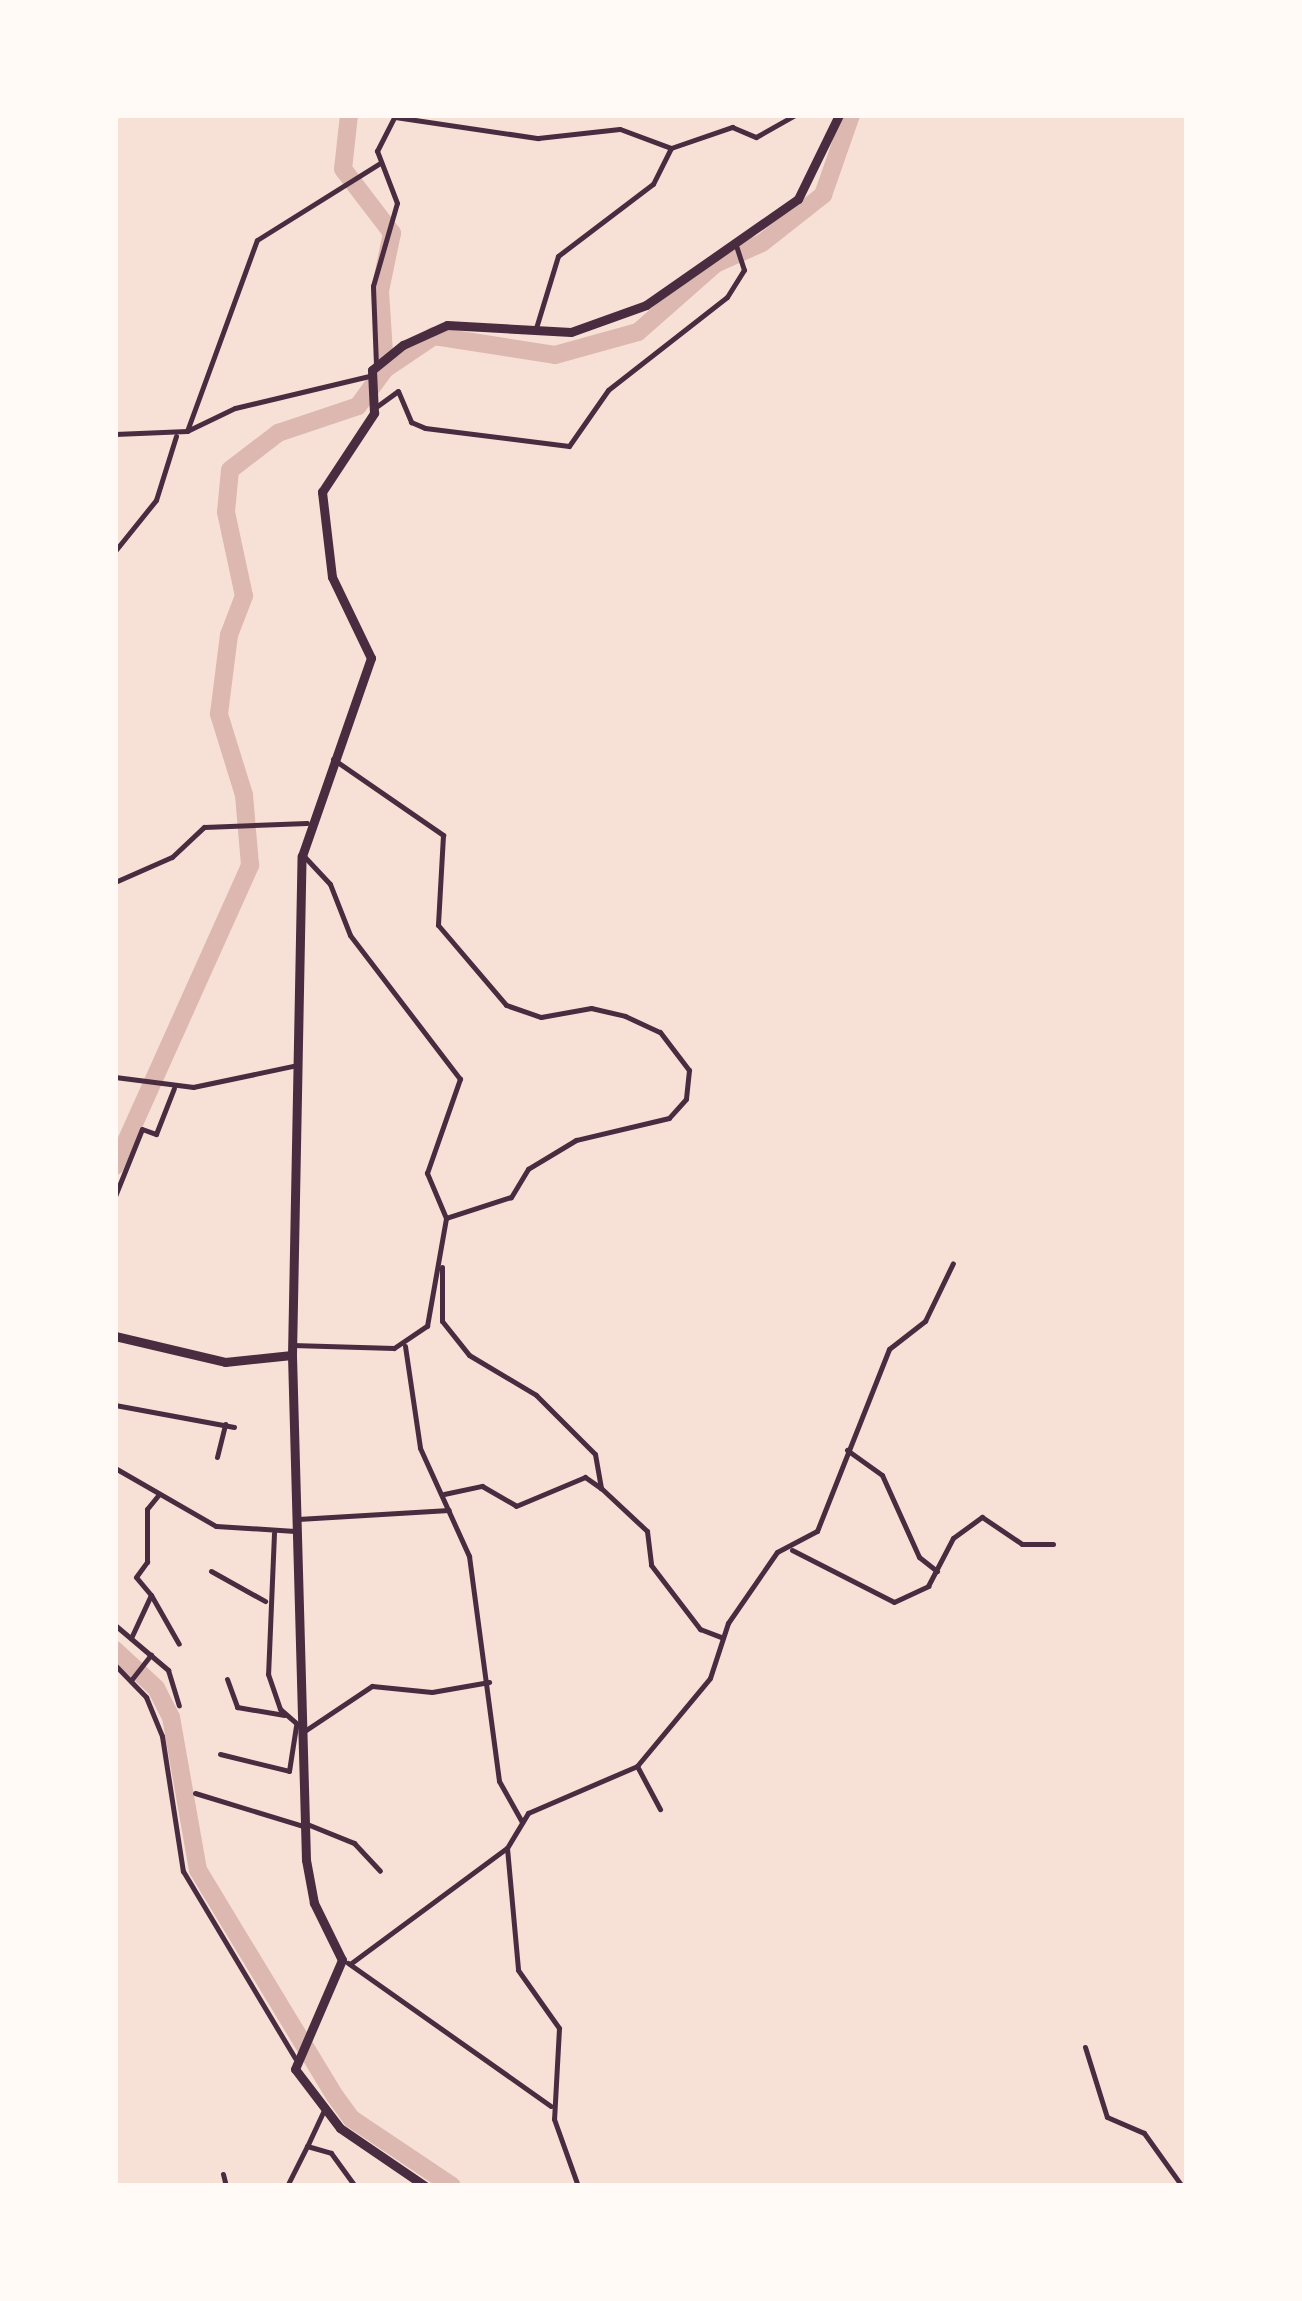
<!DOCTYPE html>
<html>
<head>
<meta charset="utf-8">
<style>
  body { margin:0 }
  #map { position:relative; width:1302px; height:2301px; overflow:hidden; background:#f7e1d7; font-family:Inter,sans-serif }
  div>[style] { position:absolute }
  [style*='--x'] { left:calc(var(--x)*1px); top:calc(var(--y)*1px); width:calc(var(--w)*1px); rotate:calc(var(--a)*1deg) }
  .river>* { height:18px; margin:-9px; padding:0 9px; transform-origin:9px; border-radius:9px; background:#dcb8b0 }
  .minor>* { height:5px; margin:-2.5px; padding:0 2.5px; transform-origin:2.5px; border-radius:2.5px; background:#4a2c40 }
  .primary>* { height:9px; margin:-4.5px; padding:0 4.5px; transform-origin:4.5px; border-radius:4.5px; background:#4a2c40 }
  span { translate:-50% -50%; white-space:nowrap; text-align:center; line-height:1.15; -webkit-text-stroke:10px #fffaf5; paint-order:stroke }
  .frame { position:absolute; inset:0; border:118px solid #fffaf5; pointer-events:none }
</style>
</head>
<body>
<div id="map">
  <div class="river">
    <div style="--x:349;--y:115;--w:54;--a:96.3"></div>
    <div style="--x:343;--y:169;--w:81;--a:52.6"></div>
    <div style="--x:392;--y:233;--w:59;--a:101.7"></div>
    <div style="--x:380;--y:291;--w:78;--a:86.3"></div>
    <div style="--x:115;--y:1166;--w:330;--a:-65.8"></div>
    <div style="--x:250;--y:865;--w:70;--a:-94.9"></div>
    <div style="--x:244;--y:795;--w:85;--a:-107.2"></div>
    <div style="--x:219;--y:714;--w:80;--a:-82.8"></div>
    <div style="--x:229;--y:635;--w:42;--a:-69"></div>
    <div style="--x:244;--y:596;--w:86;--a:-102.1"></div>
    <div style="--x:226;--y:512;--w:42;--a:-84.6"></div>
    <div style="--x:230;--y:470;--w:61;--a:-37.6"></div>
    <div style="--x:278;--y:433;--w:84;--a:-18.6"></div>
    <div style="--x:358;--y:406;--w:46;--a:-53.9"></div>
    <div style="--x:385;--y:369;--w:59;--a:-34"></div>
    <div style="--x:434;--y:336;--w:122;--a:8.9"></div>
    <div style="--x:555;--y:355;--w:86;--a:-15.5"></div>
    <div style="--x:638;--y:332;--w:103;--a:-41.4"></div>
    <div style="--x:715;--y:264;--w:51;--a:-24.1"></div>
    <div style="--x:762;--y:243;--w:78;--a:-38.2"></div>
    <div style="--x:823;--y:195;--w:85;--a:-70.7"></div>
    <div style="--x:115;--y:1650;--w:56;--a:42.8"></div>
    <div style="--x:156;--y:1688;--w:33;--a:63"></div>
    <div style="--x:171;--y:1717;--w:155;--a:80"></div>
    <div style="--x:198;--y:1870;--w:264;--a:58.8"></div>
    <div style="--x:335;--y:2096;--w:29;--a:54"></div>
    <div style="--x:352;--y:2119;--w:120;--a:33.8"></div>
  </div>
  <div class="minor">
    <div style="--x:395;--y:117;--w:145;--a:8.4"></div>
    <div style="--x:538;--y:138;--w:82;--a:-6.3"></div>
    <div style="--x:620;--y:129;--w:54;--a:20.4"></div>
    <div style="--x:671;--y:148;--w:65;--a:-19"></div>
    <div style="--x:732;--y:127;--w:26;--a:23"></div>
    <div style="--x:756;--y:137;--w:45;--a:-29.4"></div>
    <div style="--x:536;--y:328;--w:75;--a:-73"></div>
    <div style="--x:558;--y:256;--w:119;--a:-37.2"></div>
    <div style="--x:653;--y:184;--w:40;--a:-63.4"></div>
    <div style="--x:376;--y:365;--w:79;--a:-92.2"></div>
    <div style="--x:373;--y:286;--w:86;--a:-73.9"></div>
    <div style="--x:397;--y:203;--w:56;--a:-111"></div>
    <div style="--x:377;--y:151;--w:38;--a:-63"></div>
    <div style="--x:376;--y:407;--w:27;--a:-36"></div>
    <div style="--x:398;--y:391;--w:34;--a:67"></div>
    <div style="--x:411;--y:422;--w:15;--a:23"></div>
    <div style="--x:425;--y:428;--w:145;--a:7.1"></div>
    <div style="--x:569;--y:446;--w:68;--a:-55.1"></div>
    <div style="--x:608;--y:390;--w:151;--a:-38"></div>
    <div style="--x:727;--y:297;--w:32;--a:-58"></div>
    <div style="--x:744;--y:270;--w:28;--a:-108"></div>
    <div style="--x:187;--y:431;--w:53;--a:-25.6"></div>
    <div style="--x:235;--y:408;--w:138;--a:-13.4"></div>
    <div style="--x:115;--y:434;--w:72;--a:-2.4"></div>
    <div style="--x:187;--y:431;--w:203;--a:-69.9"></div>
    <div style="--x:257;--y:240;--w:145;--a:-32"></div>
    <div style="--x:115;--y:551;--w:65;--a:-51.2"></div>
    <div style="--x:156;--y:500;--w:67;--a:-72.6"></div>
    <div style="--x:333;--y:759;--w:134;--a:34.6"></div>
    <div style="--x:443;--y:835;--w:90;--a:93.2"></div>
    <div style="--x:438;--y:925;--w:105;--a:49.6"></div>
    <div style="--x:506;--y:1005;--w:37;--a:19"></div>
    <div style="--x:541;--y:1017;--w:51;--a:-10.2"></div>
    <div style="--x:591;--y:1008;--w:35;--a:13"></div>
    <div style="--x:625;--y:1016;--w:38;--a:25"></div>
    <div style="--x:660;--y:1032;--w:48;--a:52.7"></div>
    <div style="--x:689;--y:1070;--w:29;--a:96"></div>
    <div style="--x:686;--y:1099;--w:25;--a:132"></div>
    <div style="--x:669;--y:1118;--w:96;--a:166.7"></div>
    <div style="--x:576;--y:1140;--w:56;--a:148.9"></div>
    <div style="--x:528;--y:1169;--w:33;--a:121"></div>
    <div style="--x:511;--y:1197;--w:68;--a:162.1"></div>
    <div style="--x:115;--y:882;--w:62;--a:-23.7"></div>
    <div style="--x:172;--y:857;--w:44;--a:-43.2"></div>
    <div style="--x:204;--y:827;--w:103;--a:-2.2"></div>
    <div style="--x:115;--y:1077;--w:79;--a:7.3"></div>
    <div style="--x:193;--y:1087;--w:106;--a:-11.9"></div>
    <div style="--x:115;--y:1196;--w:72;--a:-68.1"></div>
    <div style="--x:142;--y:1129;--w:15;--a:20"></div>
    <div style="--x:156;--y:1134;--w:49;--a:-68.6"></div>
    <div style="--x:442;--y:1267;--w:54;--a:90"></div>
    <div style="--x:442;--y:1321;--w:43;--a:51.5"></div>
    <div style="--x:469;--y:1355;--w:78;--a:30.8"></div>
    <div style="--x:536;--y:1395;--w:83;--a:45"></div>
    <div style="--x:595;--y:1454;--w:35;--a:80"></div>
    <div style="--x:601;--y:1488;--w:63;--a:43.1"></div>
    <div style="--x:647;--y:1531;--w:34;--a:83"></div>
    <div style="--x:651;--y:1565;--w:81;--a:52.6"></div>
    <div style="--x:700;--y:1629;--w:22;--a:21"></div>
    <div style="--x:292;--y:1345;--w:102;--a:1.7"></div>
    <div style="--x:394;--y:1348;--w:40;--a:-34"></div>
    <div style="--x:427;--y:1326;--w:110;--a:-80"></div>
    <div style="--x:446;--y:1218;--w:49;--a:-112.9"></div>
    <div style="--x:427;--y:1173;--w:100;--a:-70.7"></div>
    <div style="--x:460;--y:1079;--w:181;--a:-127.4"></div>
    <div style="--x:350;--y:935;--w:55;--a:-111.4"></div>
    <div style="--x:330;--y:884;--w:37;--a:-133"></div>
    <div style="--x:405;--y:1346;--w:103;--a:81.6"></div>
    <div style="--x:420;--y:1448;--w:119;--a:65.6"></div>
    <div style="--x:469;--y:1556;--w:227;--a:82.4"></div>
    <div style="--x:499;--y:1781;--w:47;--a:60.7"></div>
    <div style="--x:115;--y:1405;--w:121;--a:10.5"></div>
    <div style="--x:847;--y:1450;--w:43;--a:35.5"></div>
    <div style="--x:882;--y:1475;--w:90;--a:65.7"></div>
    <div style="--x:919;--y:1557;--w:23;--a:38"></div>
    <div style="--x:217;--y:1457;--w:34;--a:-76"></div>
    <div style="--x:115;--y:1468;--w:116;--a:29.9"></div>
    <div style="--x:216;--y:1526;--w:79;--a:3.6"></div>
    <div style="--x:444;--y:1494;--w:39;--a:-12"></div>
    <div style="--x:482;--y:1486;--w:39;--a:30"></div>
    <div style="--x:516;--y:1506;--w:75;--a:-22.8"></div>
    <div style="--x:585;--y:1477;--w:19;--a:35"></div>
    <div style="--x:298;--y:1519;--w:151;--a:-3.4"></div>
    <div style="--x:274;--y:1533;--w:141;--a:92.4"></div>
    <div style="--x:268;--y:1674;--w:37;--a:71"></div>
    <div style="--x:280;--y:1709;--w:28;--a:41"></div>
    <div style="--x:792;--y:1550;--w:114;--a:27"></div>
    <div style="--x:894;--y:1602;--w:38;--a:-25"></div>
    <div style="--x:928;--y:1586;--w:54;--a:-62.5"></div>
    <div style="--x:953;--y:1538;--w:36;--a:-36"></div>
    <div style="--x:982;--y:1517;--w:48;--a:34"></div>
    <div style="--x:1022;--y:1544;--w:31;--a:0"></div>
    <div style="--x:211;--y:1571;--w:62;--a:29.1"></div>
    <div style="--x:151;--y:1595;--w:56;--a:60.3"></div>
    <div style="--x:115;--y:1625;--w:70;--a:40.3"></div>
    <div style="--x:168;--y:1670;--w:37;--a:73"></div>
    <div style="--x:131;--y:1638;--w:47;--a:-65.1"></div>
    <div style="--x:151;--y:1595;--w:23;--a:-130"></div>
    <div style="--x:136;--y:1577;--w:19;--a:-54"></div>
    <div style="--x:147;--y:1562;--w:53;--a:-90"></div>
    <div style="--x:147;--y:1509;--w:19;--a:-51"></div>
    <div style="--x:115;--y:1665;--w:45;--a:45.9"></div>
    <div style="--x:146;--y:1697;--w:42;--a:67.7"></div>
    <div style="--x:162;--y:1736;--w:137;--a:81.2"></div>
    <div style="--x:183;--y:1871;--w:218;--a:59.1"></div>
    <div style="--x:132;--y:1679;--w:31;--a:-52"></div>
    <div style="--x:227;--y:1679;--w:30;--a:70"></div>
    <div style="--x:237;--y:1707;--w:48;--a:9.7"></div>
    <div style="--x:303;--y:1732;--w:83;--a:-33.7"></div>
    <div style="--x:372;--y:1686;--w:60;--a:5.7"></div>
    <div style="--x:432;--y:1692;--w:58;--a:-10"></div>
    <div style="--x:220;--y:1754;--w:71;--a:13.8"></div>
    <div style="--x:289;--y:1771;--w:46;--a:-81.2"></div>
    <div style="--x:637;--y:1766;--w:49;--a:61.9"></div>
    <div style="--x:195;--y:1793;--w:116;--a:17"></div>
    <div style="--x:307;--y:1824;--w:51;--a:22"></div>
    <div style="--x:354;--y:1843;--w:38;--a:47"></div>
    <div style="--x:507;--y:1848;--w:122;--a:84.8"></div>
    <div style="--x:518;--y:1970;--w:71;--a:54.7"></div>
    <div style="--x:559;--y:2028;--w:91;--a:93.1"></div>
    <div style="--x:554;--y:2119;--w:71;--a:70.3"></div>
    <div style="--x:348;--y:1963;--w:248;--a:35.2"></div>
    <div style="--x:350;--y:1964;--w:195;--a:-36.5"></div>
    <div style="--x:507;--y:1848;--w:41;--a:-59"></div>
    <div style="--x:528;--y:1813;--w:119;--a:-23.3"></div>
    <div style="--x:637;--y:1766;--w:114;--a:-50.3"></div>
    <div style="--x:710;--y:1678;--w:58;--a:-71.9"></div>
    <div style="--x:728;--y:1623;--w:86;--a:-55.4"></div>
    <div style="--x:777;--y:1552;--w:45;--a:-27.7"></div>
    <div style="--x:817;--y:1531;--w:196;--a:-68.4"></div>
    <div style="--x:889;--y:1349;--w:46;--a:-37.9"></div>
    <div style="--x:925;--y:1321;--w:64;--a:-64.2"></div>
    <div style="--x:1085;--y:2047;--w:73;--a:72.6"></div>
    <div style="--x:1107;--y:2117;--w:40;--a:23.4"></div>
    <div style="--x:1144;--y:2133;--w:65;--a:54.4"></div>
    <div style="--x:324;--y:2110;--w:40;--a:115"></div>
    <div style="--x:307;--y:2146;--w:25;--a:16"></div>
    <div style="--x:331;--y:2153;--w:41;--a:54"></div>
    <div style="--x:223;--y:2174;--w:12;--a:76"></div>
    <div style="--x:287;--y:2186;--w:45;--a:-63.4"></div>
  </div>
  <div class="primary">
    <div style="--x:115;--y:1336;--w:113;--a:13.3"></div>
    <div style="--x:225;--y:1362;--w:67;--a:-6"></div>
    <div style="--x:425;--y:2186;--w:103;--a:-145.7"></div>
    <div style="--x:340;--y:2128;--w:74;--a:-127.3"></div>
    <div style="--x:295;--y:2069;--w:119;--a:-66.7"></div>
    <div style="--x:342;--y:1960;--w:64;--a:-116.2"></div>
    <div style="--x:314;--y:1903;--w:44;--a:-100.5"></div>
    <div style="--x:306;--y:1860;--w:505;--a:-91.59"></div>
    <div style="--x:292;--y:1355;--w:499;--a:-88.9"></div>
    <div style="--x:302;--y:856;--w:210;--a:-70.8"></div>
    <div style="--x:371;--y:658;--w:90;--a:-115.7"></div>
    <div style="--x:332;--y:577;--w:86;--a:-96.7"></div>
    <div style="--x:322;--y:492;--w:95;--a:-56.6"></div>
    <div style="--x:374;--y:413;--w:43;--a:-92.7"></div>
    <div style="--x:372;--y:370;--w:40;--a:-39"></div>
    <div style="--x:403;--y:345;--w:48;--a:-24.4"></div>
    <div style="--x:447;--y:325;--w:124;--a:3.2"></div>
    <div style="--x:571;--y:332;--w:80;--a:-19.8"></div>
    <div style="--x:646;--y:305;--w:185;--a:-34.9"></div>
    <div style="--x:798;--y:199;--w:93;--a:-64"></div>
  </div>
  <div class="frame"></div>
</div>
</body>
</html>
